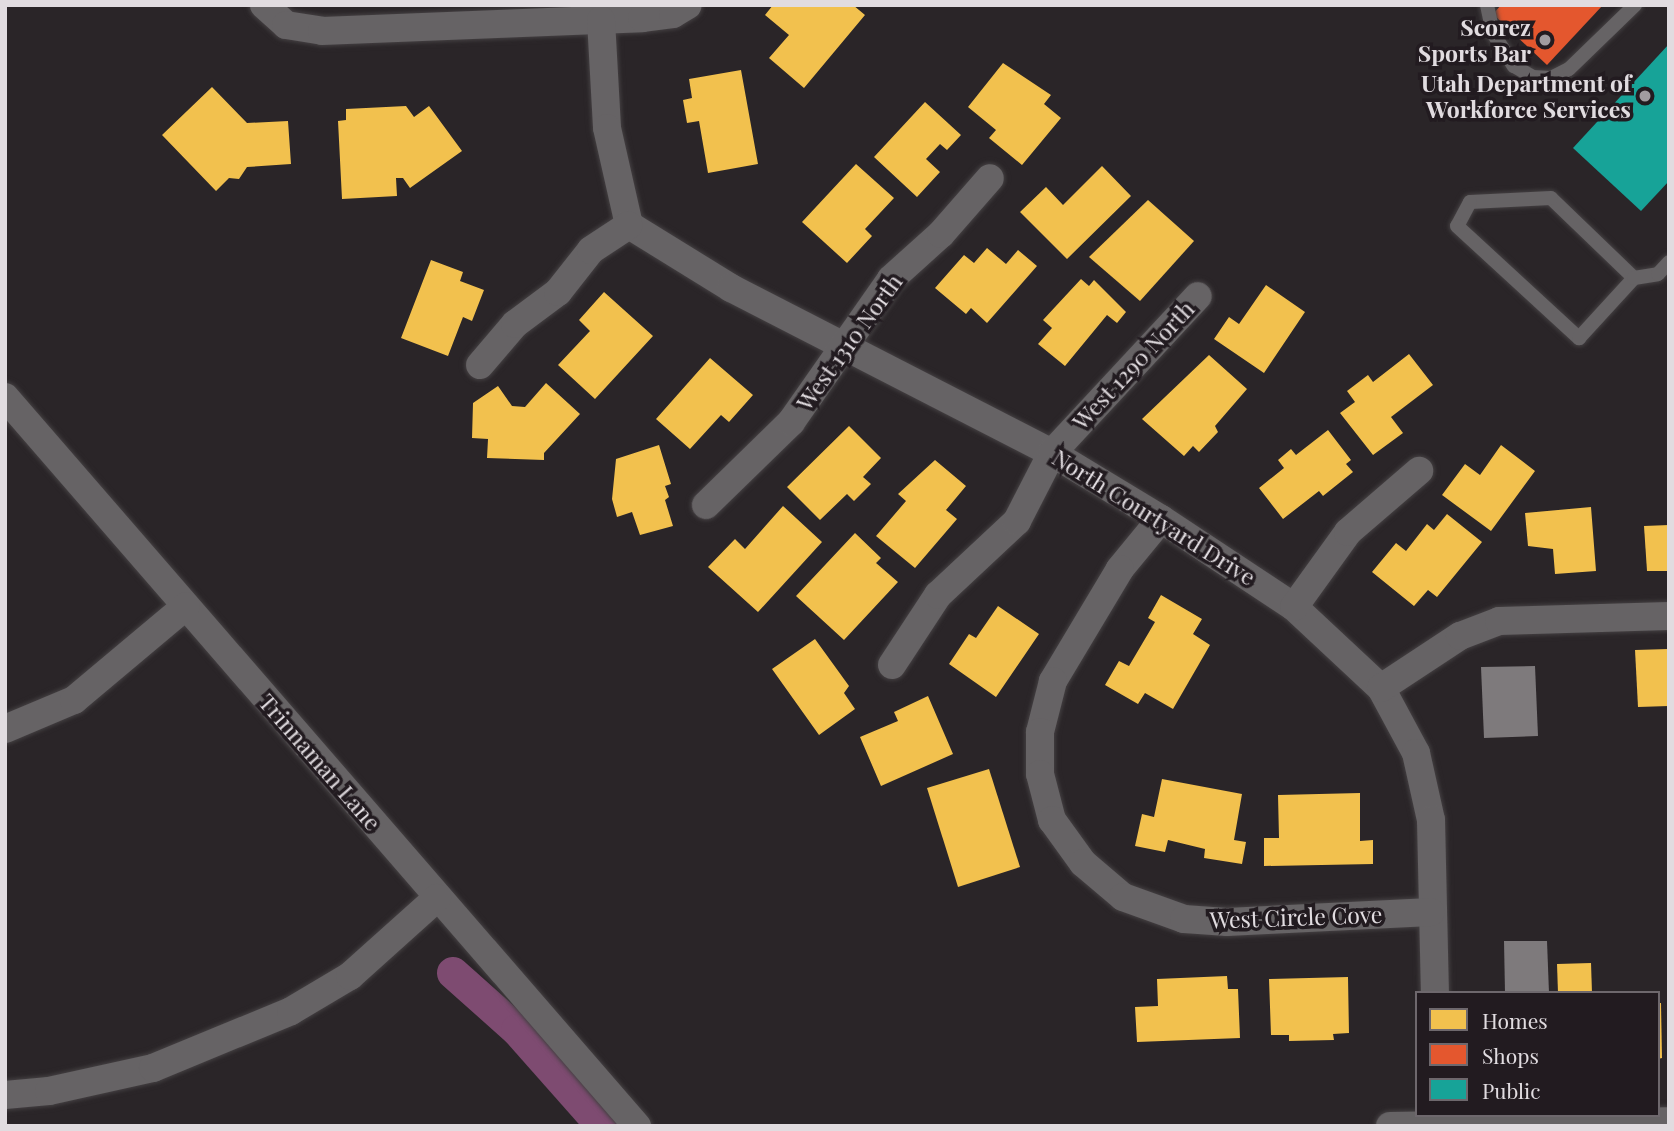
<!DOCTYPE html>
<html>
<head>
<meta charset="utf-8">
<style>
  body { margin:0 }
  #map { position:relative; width:1674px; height:1131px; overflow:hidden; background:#2a2528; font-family:"Playfair Display",serif }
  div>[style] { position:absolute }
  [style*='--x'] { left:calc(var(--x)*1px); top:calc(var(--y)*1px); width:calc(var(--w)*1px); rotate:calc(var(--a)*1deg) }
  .homes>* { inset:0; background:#f2c14e }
  .shops>* { inset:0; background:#e4572e }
  .public>* { inset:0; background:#17a398 }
  .canal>* { height:32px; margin:-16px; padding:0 16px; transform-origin:16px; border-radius:16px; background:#7e4b71 }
  .building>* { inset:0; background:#7e7a7c }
  .roads { filter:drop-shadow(0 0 2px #444042) drop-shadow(0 0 2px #444042) }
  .service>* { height:14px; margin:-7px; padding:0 7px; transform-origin:7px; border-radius:7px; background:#666365 }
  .minor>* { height:28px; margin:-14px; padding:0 14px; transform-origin:14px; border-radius:14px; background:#666365 }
  .dots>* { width:19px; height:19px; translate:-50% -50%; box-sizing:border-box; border:4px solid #221b20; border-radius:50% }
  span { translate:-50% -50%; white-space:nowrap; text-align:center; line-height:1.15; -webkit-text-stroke:7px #221b20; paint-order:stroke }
  .poi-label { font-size:23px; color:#e1dce0; font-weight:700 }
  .right { translate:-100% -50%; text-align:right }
  .street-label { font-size:23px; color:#e1dce0 }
  .frame { position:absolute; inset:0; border:7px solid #e1dce0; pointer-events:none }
  .legend { position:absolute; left:1415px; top:991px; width:245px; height:126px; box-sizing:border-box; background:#221b20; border:2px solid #6e686d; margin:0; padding:9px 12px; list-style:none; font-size:21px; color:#e1dce0 }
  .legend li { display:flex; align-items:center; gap:14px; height:35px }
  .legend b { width:35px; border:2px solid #6e686d }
</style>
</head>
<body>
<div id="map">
  <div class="homes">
    <div style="clip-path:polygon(773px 5px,853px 5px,865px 15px,804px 88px,769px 58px,789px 35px,765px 15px)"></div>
    <div style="clip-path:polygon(1003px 63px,1051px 95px,1044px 104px,1061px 118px,1022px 165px,989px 138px,996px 130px,968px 107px)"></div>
    <div style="clip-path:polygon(741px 70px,758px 164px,708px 173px,699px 121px,687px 123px,683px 100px,692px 98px,689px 79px)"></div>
    <div style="clip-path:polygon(212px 87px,247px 123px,288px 121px,291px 164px,247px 167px,239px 179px,229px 178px,216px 191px,162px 135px)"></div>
    <div style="clip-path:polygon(925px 102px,961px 135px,947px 150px,940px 144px,926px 159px,940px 172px,917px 197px,874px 157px)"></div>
    <div style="clip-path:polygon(406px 106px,414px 117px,429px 106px,462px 151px,410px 188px,403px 178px,396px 178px,397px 196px,342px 199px,338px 121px,346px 120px,346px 109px)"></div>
    <div style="clip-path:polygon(856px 164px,894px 198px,865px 229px,872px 236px,847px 263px,802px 222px)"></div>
    <div style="clip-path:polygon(1102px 166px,1131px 196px,1067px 259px,1020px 212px,1046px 187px,1063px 205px)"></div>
    <div style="clip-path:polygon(1148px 200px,1194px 241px,1140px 301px,1089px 257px)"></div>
    <div style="clip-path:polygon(987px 248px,1006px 264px,1018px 250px,1037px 266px,987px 323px,971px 308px,966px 314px,935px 288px,964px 255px,974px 263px)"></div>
    <div style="clip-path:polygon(431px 260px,463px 272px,460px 281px,484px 290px,472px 321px,463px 317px,448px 356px,401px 338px)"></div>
    <div style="clip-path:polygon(1081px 279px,1089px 286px,1094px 280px,1126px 312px,1117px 323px,1107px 315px,1065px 366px,1038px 344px,1052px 328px,1043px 320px)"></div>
    <div style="clip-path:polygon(1266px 285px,1305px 312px,1264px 373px,1214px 339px,1229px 317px,1239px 324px)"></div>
    <div style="clip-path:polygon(604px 292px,653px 336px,595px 399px,558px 365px,590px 331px,579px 320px)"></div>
    <div style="clip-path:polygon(1409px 354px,1433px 385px,1391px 417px,1403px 433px,1373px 455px,1340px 413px,1355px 402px,1347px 391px,1368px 375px,1373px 382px)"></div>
    <div style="clip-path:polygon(1209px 355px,1247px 389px,1215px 426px,1218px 432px,1199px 452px,1193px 446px,1184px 456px,1142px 419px)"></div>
    <div style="clip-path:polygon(710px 358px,753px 395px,729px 422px,721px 415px,690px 449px,656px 419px)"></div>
    <div style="clip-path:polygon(546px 383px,580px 414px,544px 453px,544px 460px,487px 458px,488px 439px,472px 438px,473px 403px,498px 386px,512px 406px,525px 407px)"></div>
    <div style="clip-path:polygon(849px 426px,881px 458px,863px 477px,871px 484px,854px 501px,847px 494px,820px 520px,787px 487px)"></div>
    <div style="clip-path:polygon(1328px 430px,1351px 460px,1346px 464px,1353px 472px,1323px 496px,1319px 491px,1283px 519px,1259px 488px,1284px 468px,1278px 460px,1291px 449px,1296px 455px)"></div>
    <div style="clip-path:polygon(659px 445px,671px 484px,665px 486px,669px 497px,665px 500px,673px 526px,640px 535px,632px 512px,617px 517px,612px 499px,616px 459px)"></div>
    <div style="clip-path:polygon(1501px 445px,1535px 471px,1491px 531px,1442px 495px,1465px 464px,1480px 475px)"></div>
    <div style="clip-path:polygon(935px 460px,966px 486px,946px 510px,957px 519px,915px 568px,876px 536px,906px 501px,898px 494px)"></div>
    <div style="clip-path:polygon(783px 506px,822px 542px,758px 612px,708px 567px,735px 539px,745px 549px)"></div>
    <div style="clip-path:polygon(1591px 507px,1596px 571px,1555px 574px,1553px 549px,1528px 546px,1525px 513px)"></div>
    <div style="clip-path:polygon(1447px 514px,1482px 542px,1437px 597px,1428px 590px,1414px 606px,1372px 572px,1396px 543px,1406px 551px,1427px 524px,1434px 530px)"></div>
    <div style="clip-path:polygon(1669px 525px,1669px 571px,1647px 571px,1644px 526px)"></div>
    <div style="clip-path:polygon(855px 533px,881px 558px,876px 563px,898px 582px,844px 640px,796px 596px)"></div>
    <div style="clip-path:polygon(1161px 595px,1202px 619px,1193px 634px,1210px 645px,1173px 709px,1145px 693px,1138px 704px,1105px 685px,1119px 661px,1129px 666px,1155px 622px,1148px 618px)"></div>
    <div style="clip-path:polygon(998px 606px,1039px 634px,996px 697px,949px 664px,969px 634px,976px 638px)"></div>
    <div style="clip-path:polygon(815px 639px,849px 686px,844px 693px,855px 709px,819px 735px,772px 669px)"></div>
    <div style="clip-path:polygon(1669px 649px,1669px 706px,1638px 707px,1635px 650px)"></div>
    <div style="clip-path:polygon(928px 696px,953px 754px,881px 786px,860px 737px,898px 721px,894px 712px)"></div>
    <div style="clip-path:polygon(989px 769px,1020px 867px,958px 887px,927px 788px)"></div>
    <div style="clip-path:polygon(1162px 779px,1242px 794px,1234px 840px,1246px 842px,1242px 864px,1204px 858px,1205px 849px,1168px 840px,1165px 852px,1135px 846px,1142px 814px,1154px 817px)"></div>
    <div style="clip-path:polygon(1360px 793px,1360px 841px,1373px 840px,1373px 864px,1264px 866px,1264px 838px,1279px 838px,1278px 795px)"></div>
    <div style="clip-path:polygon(1591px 963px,1592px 993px,1558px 993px,1557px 964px)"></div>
    <div style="clip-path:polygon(1227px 976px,1228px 989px,1238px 989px,1240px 1038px,1137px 1042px,1135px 1007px,1158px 1006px,1157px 979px)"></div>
    <div style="clip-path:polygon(1348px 977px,1349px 1033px,1333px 1034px,1334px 1040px,1289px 1041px,1289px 1035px,1271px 1035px,1269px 979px)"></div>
    <div style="clip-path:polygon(1658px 1003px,1661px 1003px,1662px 1058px,1658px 1059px)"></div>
  </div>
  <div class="shops">
    <div style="clip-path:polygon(1501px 5px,1603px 5px,1547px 65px,1493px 14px)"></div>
  </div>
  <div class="public">
    <div style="clip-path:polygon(1669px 44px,1669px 181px,1641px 211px,1573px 148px)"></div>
  </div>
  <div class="canal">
    <div style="--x:453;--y:973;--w:86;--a:41.7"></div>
    <div style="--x:517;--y:1030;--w:128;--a:48.5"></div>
  </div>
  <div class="building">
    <div style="clip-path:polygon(1535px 666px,1538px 736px,1484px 738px,1481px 667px)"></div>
    <div style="clip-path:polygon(1504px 941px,1547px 941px,1549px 993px,1505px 993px)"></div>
  </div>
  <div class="roads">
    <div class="service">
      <div style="--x:1487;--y:5;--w:29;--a:78"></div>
      <div style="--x:1493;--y:33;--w:39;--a:58"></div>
      <div style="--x:1514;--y:66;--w:22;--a:30"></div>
      <div style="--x:1533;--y:77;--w:18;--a:3"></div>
      <div style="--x:1551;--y:78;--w:20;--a:-27"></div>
      <div style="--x:1569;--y:69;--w:92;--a:-44.1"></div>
      <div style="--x:1634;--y:278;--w:115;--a:-136.1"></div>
      <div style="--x:1551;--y:198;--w:81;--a:177.2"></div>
      <div style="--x:1470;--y:202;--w:27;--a:118"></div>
      <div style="--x:1457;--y:226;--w:166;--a:42.6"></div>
      <div style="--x:1579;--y:338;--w:81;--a:-47.5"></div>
      <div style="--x:1634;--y:278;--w:24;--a:-9"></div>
      <div style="--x:1658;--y:274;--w:16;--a:-47"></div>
    </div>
    <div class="minor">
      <div style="--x:264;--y:5;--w:30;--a:42"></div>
      <div style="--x:286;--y:25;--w:36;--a:9"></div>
      <div style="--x:322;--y:31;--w:320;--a:-2.3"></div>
      <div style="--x:642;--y:18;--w:31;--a:-7"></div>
      <div style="--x:673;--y:14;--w:17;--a:-31"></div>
      <div style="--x:601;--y:20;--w:108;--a:86.8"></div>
      <div style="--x:607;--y:128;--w:99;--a:77.2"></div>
      <div style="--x:629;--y:225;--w:120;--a:31.7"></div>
      <div style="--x:731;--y:288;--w:361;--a:27.2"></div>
      <div style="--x:1052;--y:453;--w:127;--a:31.2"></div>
      <div style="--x:1161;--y:519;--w:159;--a:33.5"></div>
      <div style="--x:1294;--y:607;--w:119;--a:43"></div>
      <div style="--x:1381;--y:688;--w:74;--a:61.7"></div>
      <div style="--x:1416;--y:753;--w:69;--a:77.4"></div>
      <div style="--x:1431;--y:820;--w:173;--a:88.7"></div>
      <div style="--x:480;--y:365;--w:54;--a:-49.5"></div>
      <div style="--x:515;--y:324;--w:54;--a:-36.7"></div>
      <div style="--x:558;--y:292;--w:53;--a:-51.8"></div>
      <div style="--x:591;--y:250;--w:45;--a:-33.3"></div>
      <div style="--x:5;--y:397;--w:965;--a:49.08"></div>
      <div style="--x:706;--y:505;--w:119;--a:-44.3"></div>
      <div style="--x:791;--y:422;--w:174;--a:-55"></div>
      <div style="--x:891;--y:279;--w:67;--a:-42"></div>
      <div style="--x:941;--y:234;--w:74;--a:-48.8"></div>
      <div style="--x:1161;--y:519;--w:65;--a:129.4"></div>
      <div style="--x:1120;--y:569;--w:131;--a:120.9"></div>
      <div style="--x:1053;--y:681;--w:53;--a:104.3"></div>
      <div style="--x:1040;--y:732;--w:42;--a:90"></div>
      <div style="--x:1040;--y:774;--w:48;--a:75.4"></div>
      <div style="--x:1052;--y:820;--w:53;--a:54.2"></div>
      <div style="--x:1083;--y:863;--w:52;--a:40.4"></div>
      <div style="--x:1123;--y:897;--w:65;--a:19.8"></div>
      <div style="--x:1184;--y:919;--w:43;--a:4"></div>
      <div style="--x:1227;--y:922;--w:204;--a:-2.8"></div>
      <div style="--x:1294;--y:607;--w:92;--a:-54.2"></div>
      <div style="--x:1348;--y:532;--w:94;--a:-40.7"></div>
      <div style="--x:892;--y:665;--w:84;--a:-56.7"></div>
      <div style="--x:938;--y:595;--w:108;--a:-43.1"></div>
      <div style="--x:1017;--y:521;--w:76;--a:-62.8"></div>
      <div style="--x:1052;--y:453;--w:214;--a:-47.1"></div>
      <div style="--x:1381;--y:688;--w:95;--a:-33.4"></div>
      <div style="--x:1460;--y:636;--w:42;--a:-21"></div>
      <div style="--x:1499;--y:621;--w:170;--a:-1.7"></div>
      <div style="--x:5;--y:729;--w:75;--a:-22.8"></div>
      <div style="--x:74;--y:700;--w:146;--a:-40"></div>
      <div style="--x:5;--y:1095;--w:44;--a:-5.2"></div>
      <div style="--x:49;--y:1091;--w:107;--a:-12.5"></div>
      <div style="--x:153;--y:1068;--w:149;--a:-22.4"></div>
      <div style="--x:291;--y:1011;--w:69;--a:-30.7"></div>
      <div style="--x:350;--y:976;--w:117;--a:-41.9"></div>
      <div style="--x:1390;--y:1126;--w:279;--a:-1"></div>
    </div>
  </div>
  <div class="dots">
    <div style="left:1545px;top:40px;background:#a19ca0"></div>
    <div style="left:1645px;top:96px;background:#a19ca0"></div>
  </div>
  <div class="poi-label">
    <span class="right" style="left:1531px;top:40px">Scorez<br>Sports Bar</span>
    <span class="right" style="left:1631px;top:96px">Utah Department of<br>Workforce Services</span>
  </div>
  <div class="street-label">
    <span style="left:849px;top:342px;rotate:-54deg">West 1310 North</span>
    <span style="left:1133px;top:365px;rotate:-47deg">West 1290 North</span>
    <span style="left:1154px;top:517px;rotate:32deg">North Courtyard Drive</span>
    <span style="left:320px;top:762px;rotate:49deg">Trinnaman Lane</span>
    <span style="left:1296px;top:917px;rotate:-2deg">West Circle Cove</span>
  </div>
  <div class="frame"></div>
  <ul class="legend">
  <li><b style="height:19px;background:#f2c14e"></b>Homes</li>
  <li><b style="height:19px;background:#e4572e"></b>Shops</li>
  <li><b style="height:19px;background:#17a398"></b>Public</li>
  </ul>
</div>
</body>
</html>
